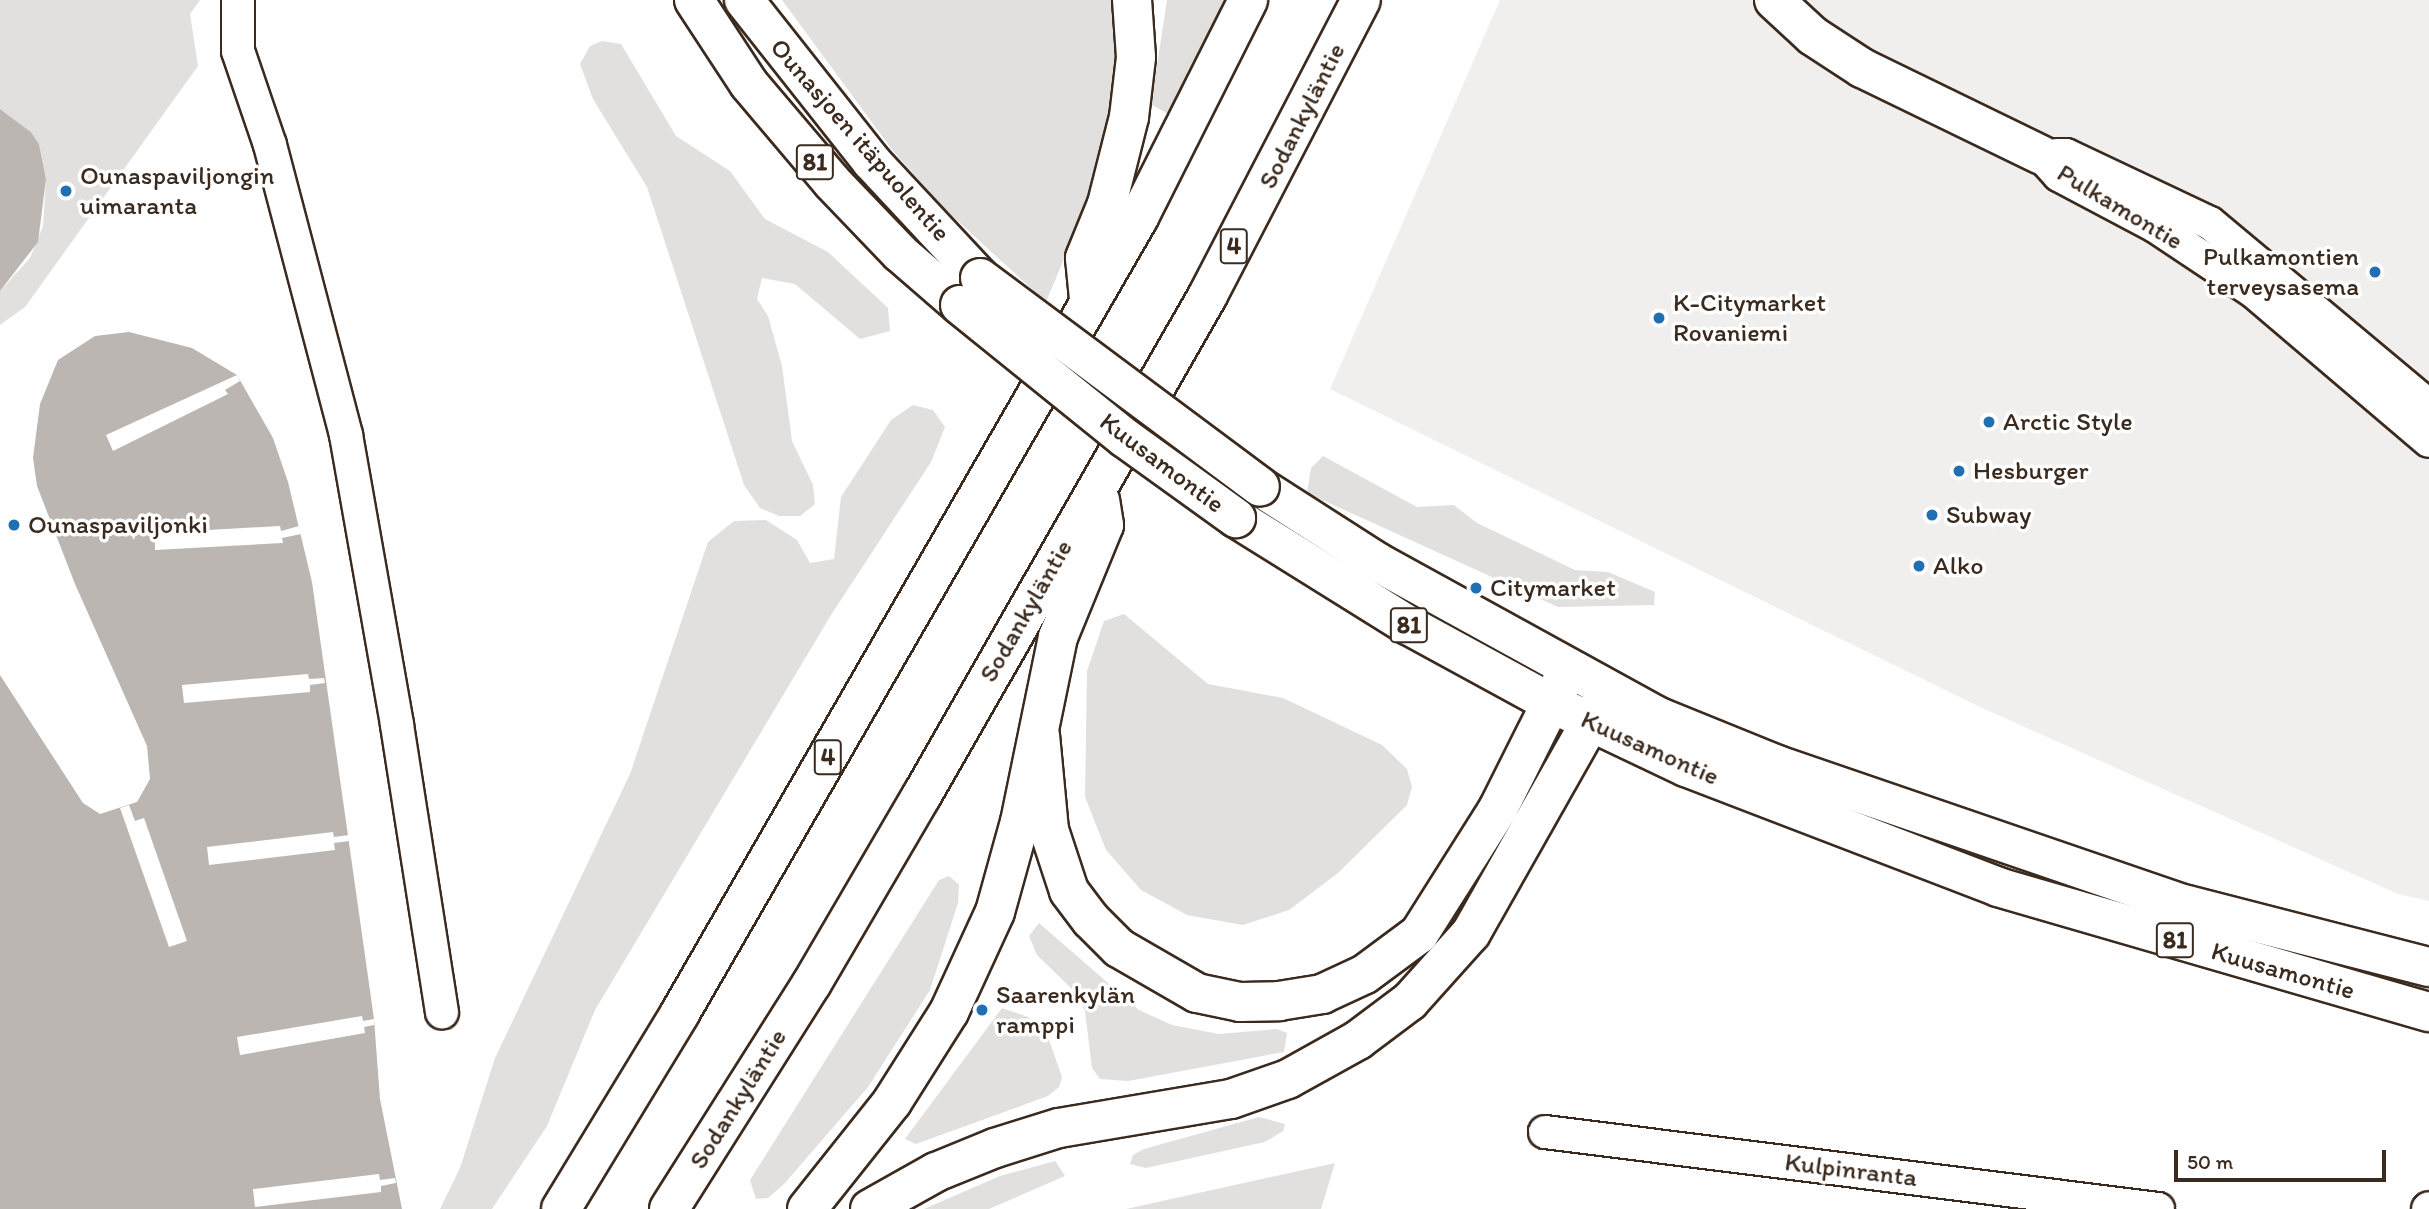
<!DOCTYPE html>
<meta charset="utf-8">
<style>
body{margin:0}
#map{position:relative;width:2429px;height:1209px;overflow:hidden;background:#fff;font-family:Itim,sans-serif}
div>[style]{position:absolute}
.built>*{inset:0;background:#f1efee}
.green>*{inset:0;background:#e2e0de}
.water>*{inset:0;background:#bcb6b3}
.pier>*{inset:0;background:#fff}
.roads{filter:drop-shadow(2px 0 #3b2a1e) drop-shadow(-2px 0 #3b2a1e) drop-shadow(0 2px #3b2a1e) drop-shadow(0 -2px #3b2a1e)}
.minor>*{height:32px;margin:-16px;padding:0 16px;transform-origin:16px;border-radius:16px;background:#fff}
.tertiary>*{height:38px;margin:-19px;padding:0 19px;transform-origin:19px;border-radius:19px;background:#fff}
.primary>*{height:38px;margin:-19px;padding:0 19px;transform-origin:19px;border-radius:19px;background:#fff}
.trunk>*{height:38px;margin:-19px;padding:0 19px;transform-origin:19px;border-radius:19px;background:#fff}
.bridges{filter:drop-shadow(2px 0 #3b2a1e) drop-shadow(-2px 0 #3b2a1e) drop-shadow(0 2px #3b2a1e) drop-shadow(0 -2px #3b2a1e)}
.primary-bridge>*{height:38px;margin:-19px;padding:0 19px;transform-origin:19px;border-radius:19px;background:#fff}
.dots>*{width:19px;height:19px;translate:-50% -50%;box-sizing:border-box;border:4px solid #fff;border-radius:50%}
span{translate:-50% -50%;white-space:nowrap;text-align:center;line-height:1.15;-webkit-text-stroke:7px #fff;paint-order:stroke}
.shield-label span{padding:2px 5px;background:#fff;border:2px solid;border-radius:5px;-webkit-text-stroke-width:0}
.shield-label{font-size:24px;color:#3b2a1e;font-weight:700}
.street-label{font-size:26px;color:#3b2a1e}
.poi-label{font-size:26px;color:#3b2a1e}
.left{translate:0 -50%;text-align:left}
.right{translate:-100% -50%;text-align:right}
.scale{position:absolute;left:2174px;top:1150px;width:212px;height:32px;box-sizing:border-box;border:4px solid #3b2a1e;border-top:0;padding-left:9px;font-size:21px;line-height:24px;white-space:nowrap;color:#3b2a1e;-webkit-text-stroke:5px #fff;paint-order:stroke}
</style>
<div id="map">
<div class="built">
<div style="clip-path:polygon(1500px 0,2429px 0,2429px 901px,2398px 894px,1982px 708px,1330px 389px)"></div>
</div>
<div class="green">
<div style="clip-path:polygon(0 0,200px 0,190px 14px,198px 66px,25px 307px,0 325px,0 291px,30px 258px,43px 226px,46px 179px,39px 144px,31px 132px,0 109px)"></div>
<div style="clip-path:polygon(782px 0,1121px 0,1115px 108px,1096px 182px,1046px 302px,948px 212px,893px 151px)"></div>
<div style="clip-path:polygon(1167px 0,1229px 0,1171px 116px,1151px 104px)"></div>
<div style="clip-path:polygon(602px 41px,621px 44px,676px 136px,730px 171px,765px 219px,828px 252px,888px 308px,890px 331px,860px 339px,795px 284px,762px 278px,757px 299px,768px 316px,782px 366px,792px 441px,813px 485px,815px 504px,800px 516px,779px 516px,760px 508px,744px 485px,647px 187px,593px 99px,580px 64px,590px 46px)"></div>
<div style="clip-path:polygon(913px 405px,933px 410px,945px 427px,931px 462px,831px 615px,595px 1010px,547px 1126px,492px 1209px,440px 1209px,460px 1168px,495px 1058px,630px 774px,708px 542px,734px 521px,766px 520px,797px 540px,810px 563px,834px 559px,841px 497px,891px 420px)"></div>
<div style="clip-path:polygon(1323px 456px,1417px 507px,1454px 505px,1477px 523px,1575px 570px,1608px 572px,1655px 592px,1654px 605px,1558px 607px,1307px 493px,1311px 468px)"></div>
<div style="clip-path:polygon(1124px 614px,1208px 684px,1283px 698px,1382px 745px,1407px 769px,1412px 787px,1407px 805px,1338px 873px,1289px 910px,1243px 925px,1187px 915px,1141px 890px,1106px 850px,1085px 797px,1087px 671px,1104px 621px)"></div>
<div style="clip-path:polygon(949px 876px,959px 885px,958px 903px,930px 990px,868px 1087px,784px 1184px,768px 1198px,756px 1199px,750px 1180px,939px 880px)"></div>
<div style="clip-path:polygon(1039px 923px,1139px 1010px,1172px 1025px,1219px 1034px,1277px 1029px,1287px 1033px,1284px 1052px,1128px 1081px,1100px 1079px,1092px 1068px,1085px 1011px,1073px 990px,1037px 955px,1029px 936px)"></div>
<div style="clip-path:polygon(1002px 1008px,1028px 1017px,1046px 1031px,1062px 1077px,1059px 1087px,1048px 1096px,916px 1144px,905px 1139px)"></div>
<div style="clip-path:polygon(1259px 1117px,1285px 1124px,1283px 1131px,1265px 1142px,1146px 1168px,1130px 1164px,1133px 1155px,1144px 1149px)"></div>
<div style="clip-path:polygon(1055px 1161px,1065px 1176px,989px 1209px,924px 1209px,1000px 1176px)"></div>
<div style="clip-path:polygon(1335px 1163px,1321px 1209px,1126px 1209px)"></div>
</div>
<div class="water">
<div style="clip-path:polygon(0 109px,31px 132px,39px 144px,46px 179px,38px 242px,0 291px)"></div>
<div style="clip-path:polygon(129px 332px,192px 348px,237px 375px,273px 438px,288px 482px,312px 582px,374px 1019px,380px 1099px,402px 1209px,0 1209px,0 675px,83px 803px,100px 814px,137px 802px,150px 779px,147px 746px,75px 584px,37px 486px,33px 458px,40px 404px,58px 360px,95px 336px)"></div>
</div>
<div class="pier">
<div style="clip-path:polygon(237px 375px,240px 381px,225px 390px,228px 394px,113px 451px,106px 435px)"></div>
<div style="clip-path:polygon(280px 526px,281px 531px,299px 526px,301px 534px,282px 538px,283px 543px,155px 550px,155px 533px)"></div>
<div style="clip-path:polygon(308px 674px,309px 679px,324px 678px,325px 683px,310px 685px,310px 692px,184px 703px,182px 685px)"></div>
<div style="clip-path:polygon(129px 805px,135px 821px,144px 818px,187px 941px,169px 947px,120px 808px)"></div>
<div style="clip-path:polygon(333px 832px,334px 837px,349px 835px,349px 841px,334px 843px,335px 850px,209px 865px,207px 847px)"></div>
<div style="clip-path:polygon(362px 1016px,363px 1021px,374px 1019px,374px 1025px,364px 1027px,365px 1033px,240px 1055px,237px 1037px)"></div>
<div style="clip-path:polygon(379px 1174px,380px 1180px,395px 1178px,396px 1183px,381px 1186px,381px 1192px,255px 1207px,253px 1189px)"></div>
</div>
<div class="roads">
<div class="minor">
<div style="left:238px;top:0;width:51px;rotate:90deg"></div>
<div style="left:238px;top:51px;width:99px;rotate:71.2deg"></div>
<div style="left:270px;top:145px;width:300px;rotate:75.3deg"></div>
<div style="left:346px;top:435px;width:294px;rotate:80deg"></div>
<div style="left:397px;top:725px;width:291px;rotate:81.1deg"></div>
<div style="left:2041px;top:155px;width:27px;rotate:48deg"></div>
<div style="left:2059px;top:175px;width:109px;rotate:28deg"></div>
<div style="left:2155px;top:226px;width:118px;rotate:33.6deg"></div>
<div style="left:2253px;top:291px;width:231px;rotate:40.4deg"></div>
<div style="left:2057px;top:155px;width:9px"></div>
<div style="left:2066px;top:155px;width:159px;rotate:25.3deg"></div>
<div style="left:2210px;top:223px;width:285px;rotate:39.9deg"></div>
<div style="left:1545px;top:1132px;width:618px;rotate:7.16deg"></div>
<div style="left:2428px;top:1209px;width:1px;rotate:-45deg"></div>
</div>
<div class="tertiary">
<div style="left:1774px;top:0;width:53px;rotate:42.7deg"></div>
<div style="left:1813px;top:36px;width:59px;rotate:33.1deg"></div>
<div style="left:1862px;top:68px;width:199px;rotate:25.9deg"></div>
</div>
<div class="primary">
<div style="left:694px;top:0;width:100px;rotate:56.8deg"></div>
<div style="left:749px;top:84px;width:128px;rotate:49.7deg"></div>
<div style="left:832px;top:182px;width:98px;rotate:46.2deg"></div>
<div style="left:900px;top:253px;width:79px;rotate:40.9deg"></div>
<div style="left:744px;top:0;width:205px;rotate:51.7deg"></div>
<div style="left:871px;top:161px;width:160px;rotate:47deg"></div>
<div style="left:1260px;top:487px;width:139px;rotate:32.7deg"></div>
<div style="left:1377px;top:562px;width:322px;rotate:28.8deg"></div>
<div style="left:1659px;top:717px;width:127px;rotate:22.1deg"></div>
<div style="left:1777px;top:765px;width:433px;rotate:18.9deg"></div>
<div style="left:2187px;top:905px;width:250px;rotate:14.4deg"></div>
<div style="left:1236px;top:518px;width:203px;rotate:31.9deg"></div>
<div style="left:1408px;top:625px;width:163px;rotate:28.6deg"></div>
<div style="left:1551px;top:703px;width:149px;rotate:25.4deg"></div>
<div style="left:1686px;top:767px;width:334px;rotate:21deg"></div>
<div style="left:1998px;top:887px;width:449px;rotate:16.2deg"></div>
</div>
<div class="trunk">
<div style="left:1089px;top:299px;width:41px;rotate:-95.6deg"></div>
<div style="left:1085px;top:258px;width:58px;rotate:-67.8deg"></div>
<div style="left:1107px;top:204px;width:90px;rotate:-75.8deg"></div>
<div style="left:1129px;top:117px;width:60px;rotate:-83.3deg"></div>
<div style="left:1136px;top:57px;width:57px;rotate:-94deg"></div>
<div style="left:1040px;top:735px;width:95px;rotate:84.6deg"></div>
<div style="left:1049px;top:830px;width:64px;rotate:71.8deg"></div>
<div style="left:1069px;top:891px;width:36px;rotate:53deg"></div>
<div style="left:1091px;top:920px;width:40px;rotate:45deg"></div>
<div style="left:1119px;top:948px;width:90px;rotate:30deg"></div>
<div style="left:1197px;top:993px;width:44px;rotate:11.8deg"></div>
<div style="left:1240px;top:1002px;width:39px;rotate:-1deg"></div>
<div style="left:1279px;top:1001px;width:44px;rotate:-9.2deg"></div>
<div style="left:1322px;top:994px;width:47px;rotate:-24.9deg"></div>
<div style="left:1365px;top:974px;width:67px;rotate:-36.5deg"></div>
<div style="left:1419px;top:934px;width:148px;rotate:-57.7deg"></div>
<div style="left:1498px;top:809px;width:157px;rotate:-63.4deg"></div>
<div style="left:561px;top:1209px;width:229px;rotate:-58.7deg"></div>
<div style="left:680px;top:1013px;width:919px;rotate:-60.03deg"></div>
<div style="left:1139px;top:217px;width:243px;rotate:-63.3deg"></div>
<div style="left:669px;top:1209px;width:267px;rotate:-57.7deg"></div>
<div style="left:812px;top:983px;width:218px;rotate:-59.7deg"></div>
<div style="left:922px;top:795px;width:576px;rotate:-60.23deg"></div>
<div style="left:1208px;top:295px;width:332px;rotate:-62.6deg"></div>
<div style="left:807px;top:1209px;width:137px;rotate:-51.5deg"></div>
<div style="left:892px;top:1102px;width:107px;rotate:-57.7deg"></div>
<div style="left:949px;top:1012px;width:110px;rotate:-65.3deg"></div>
<div style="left:995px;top:912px;width:93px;rotate:-74.5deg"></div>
<div style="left:1020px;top:822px;width:189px;rotate:-78.4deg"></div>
<div style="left:1058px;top:637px;width:121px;rotate:-67.7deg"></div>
<div style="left:1104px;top:525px;width:25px;rotate:-99deg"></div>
<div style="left:870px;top:1209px;width:76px;rotate:-29.3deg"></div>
<div style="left:936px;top:1172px;width:64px;rotate:-22.1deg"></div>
<div style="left:995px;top:1148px;width:67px;rotate:-17.4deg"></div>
<div style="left:1059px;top:1128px;width:174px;rotate:-9.6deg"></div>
<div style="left:1231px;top:1099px;width:60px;rotate:-19.3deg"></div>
<div style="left:1288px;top:1079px;width:80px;rotate:-29.1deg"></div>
<div style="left:1358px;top:1040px;width:65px;rotate:-36.9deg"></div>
<div style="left:1410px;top:1001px;width:91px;rotate:-48.1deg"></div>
<div style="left:1471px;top:933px;width:278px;rotate:-60.5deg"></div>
</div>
</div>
<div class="bridges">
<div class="primary-bridge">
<div style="left:980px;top:278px;width:349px;rotate:36.7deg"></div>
<div style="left:960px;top:305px;width:212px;rotate:38.9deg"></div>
<div style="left:1125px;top:438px;width:137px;rotate:35.8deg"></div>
</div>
</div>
<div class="dots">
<div style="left:66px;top:191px;background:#1f6fb2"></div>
<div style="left:2375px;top:272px;background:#1f6fb2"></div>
<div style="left:1659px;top:318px;background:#1f6fb2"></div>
<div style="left:1989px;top:422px;background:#1f6fb2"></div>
<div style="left:1959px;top:471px;background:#1f6fb2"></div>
<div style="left:1932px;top:515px;background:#1f6fb2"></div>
<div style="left:14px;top:525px;background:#1f6fb2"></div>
<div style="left:1919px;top:566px;background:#1f6fb2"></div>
<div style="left:1476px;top:588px;background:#1f6fb2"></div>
<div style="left:982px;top:1010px;background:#1f6fb2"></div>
</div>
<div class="shield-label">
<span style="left:815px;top:162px">81</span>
<span style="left:1234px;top:246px">4</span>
<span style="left:1409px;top:625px">81</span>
<span style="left:828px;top:757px">4</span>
<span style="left:2175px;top:940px">81</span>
</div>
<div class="street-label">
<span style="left:1302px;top:116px;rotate:-63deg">Sodankyläntie</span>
<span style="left:860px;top:140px;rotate:49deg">Ounasjoen itäpuolentie</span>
<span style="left:2120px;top:207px;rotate:31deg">Pulkamontie</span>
<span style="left:1162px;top:463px;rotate:37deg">Kuusamontie</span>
<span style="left:1026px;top:611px;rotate:-60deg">Sodankyläntie</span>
<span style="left:1650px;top:748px;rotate:24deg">Kuusamontie</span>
<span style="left:2283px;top:971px;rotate:16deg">Kuusamontie</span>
<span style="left:738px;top:1099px;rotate:-58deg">Sodankyläntie</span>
<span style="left:1851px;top:1170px;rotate:7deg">Kulpinranta</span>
</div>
<div class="poi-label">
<span class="left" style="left:80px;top:191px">Ounaspaviljongin<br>uimaranta</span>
<span class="right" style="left:2359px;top:272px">Pulkamontien<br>terveysasema</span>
<span class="left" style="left:1673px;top:318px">K-Citymarket<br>Rovaniemi</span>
<span class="left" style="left:2003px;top:422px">Arctic Style</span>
<span class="left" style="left:1973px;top:471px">Hesburger</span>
<span class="left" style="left:1946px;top:515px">Subway</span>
<span class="left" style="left:28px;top:525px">Ounaspaviljonki</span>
<span class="left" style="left:1933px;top:566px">Alko</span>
<span class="left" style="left:1490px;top:588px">Citymarket</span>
<span class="left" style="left:996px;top:1010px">Saarenkylän<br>ramppi</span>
</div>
<div class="scale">50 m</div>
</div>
